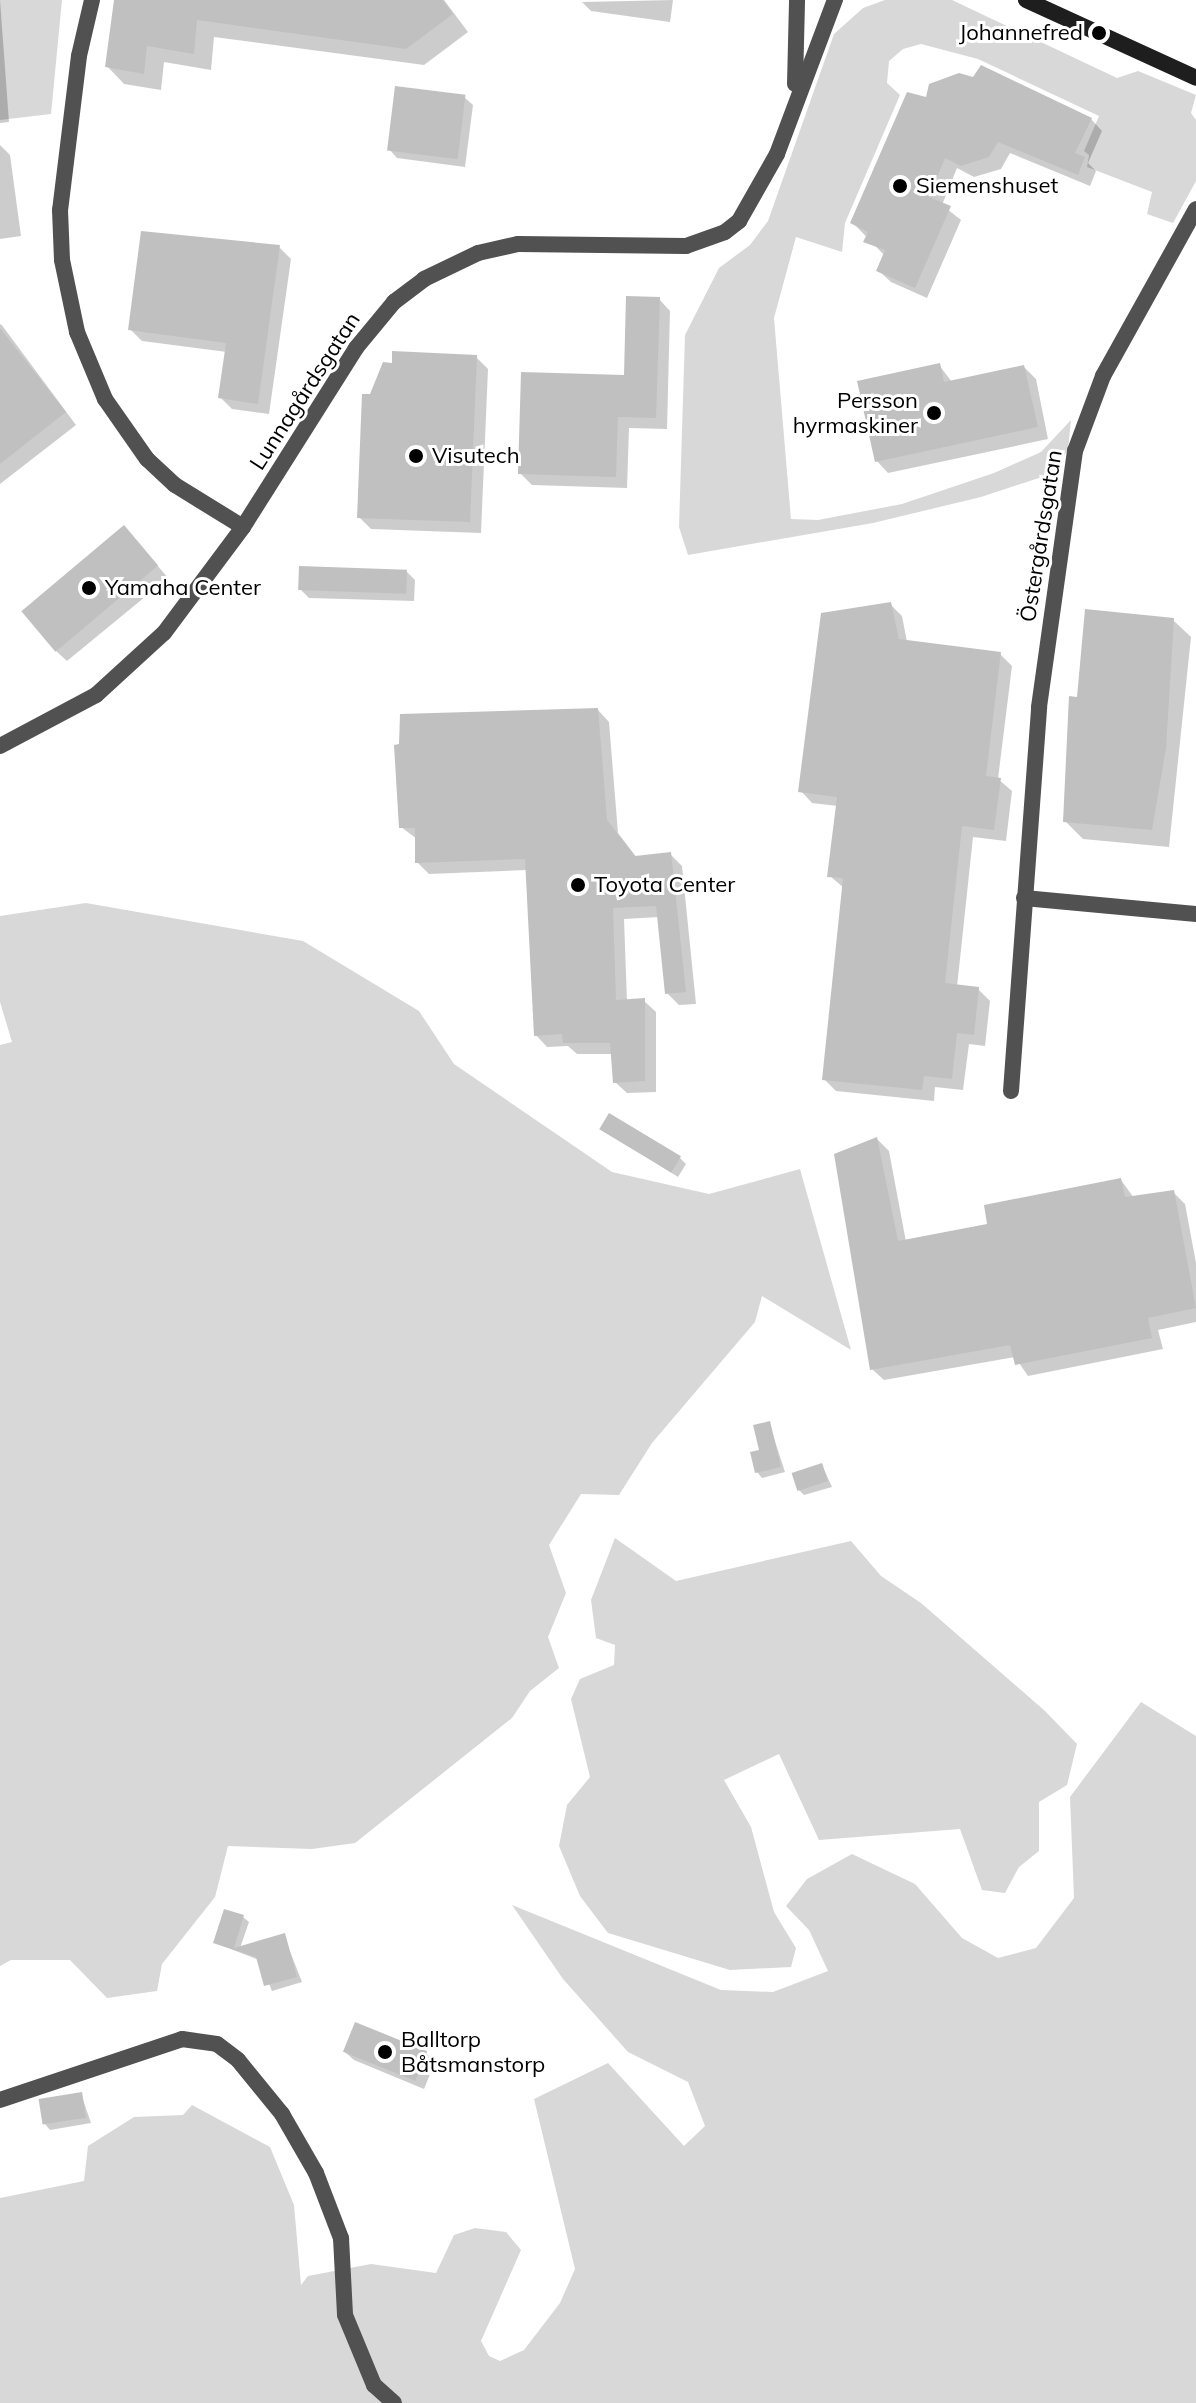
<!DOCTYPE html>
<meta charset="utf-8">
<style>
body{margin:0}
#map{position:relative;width:1196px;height:2403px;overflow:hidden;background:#fff;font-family:Mulish,sans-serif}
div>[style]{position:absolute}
.green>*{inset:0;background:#d8d8d8}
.shadow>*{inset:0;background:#0003}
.building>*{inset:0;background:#c0c0c0;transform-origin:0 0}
.street>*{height:16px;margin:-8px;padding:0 8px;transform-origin:8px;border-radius:8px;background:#515151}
.secondary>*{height:16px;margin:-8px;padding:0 8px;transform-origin:8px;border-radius:8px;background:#1e1e1e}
.dots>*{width:22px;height:22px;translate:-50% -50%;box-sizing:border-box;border:4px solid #fff;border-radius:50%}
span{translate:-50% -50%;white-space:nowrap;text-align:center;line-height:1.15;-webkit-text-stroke:6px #fff;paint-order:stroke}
.poi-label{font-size:22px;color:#000}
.right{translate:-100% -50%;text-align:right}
.left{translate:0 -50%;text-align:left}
.street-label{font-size:22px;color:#000}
</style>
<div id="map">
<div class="green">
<div style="clip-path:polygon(0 0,62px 0,51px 114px,0 120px)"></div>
<div style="clip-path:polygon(885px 0,952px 0,1117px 78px,1138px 71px,1196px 95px,1191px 113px,1196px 120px,1196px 181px,1173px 223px,1147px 214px,1152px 192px,1087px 167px,1089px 155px,1084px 151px,1099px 116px,978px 59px,921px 44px,903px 49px,889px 61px,887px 83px,900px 95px,845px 223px,842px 252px,796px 237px,774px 318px,791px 519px,818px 520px,902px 504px,994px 473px,1041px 452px,1071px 420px,1068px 450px,1051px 474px,981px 497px,873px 523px,688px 555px,679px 527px,685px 335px,719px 268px,750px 245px,768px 221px,834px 34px,863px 8px)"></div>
<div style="clip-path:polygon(86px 903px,303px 941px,419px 1011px,454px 1064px,612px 1172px,709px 1194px,800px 1169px,851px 1350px,762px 1296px,755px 1322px,652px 1443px,619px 1495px,581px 1494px,549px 1545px,566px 1593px,548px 1637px,559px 1668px,530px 1691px,512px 1718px,355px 1843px,312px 1849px,228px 1846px,215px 1897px,162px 1964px,157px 1991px,107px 1998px,70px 1960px,11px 1960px,0 1966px,0 1045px,12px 1042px,0 1002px,0 916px)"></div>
<div style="clip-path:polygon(615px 1538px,676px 1581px,851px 1541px,881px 1576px,921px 1603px,1045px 1711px,1077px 1744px,1067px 1785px,1039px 1802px,1039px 1851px,1019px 1867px,1005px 1893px,982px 1890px,960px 1829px,819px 1840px,779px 1754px,724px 1780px,751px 1827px,774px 1912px,796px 1948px,791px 1967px,730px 1970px,608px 1933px,580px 1896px,559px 1846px,567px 1805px,590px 1777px,571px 1699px,580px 1679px,614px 1665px,615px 1645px,596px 1638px,591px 1600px)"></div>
<div style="clip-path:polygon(1141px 1702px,1196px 1736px,1196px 2403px,0 2403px,0 2198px,84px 2181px,88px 2146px,134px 2117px,183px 2115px,192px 2105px,270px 2147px,294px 2205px,301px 2285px,308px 2276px,371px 2264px,436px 2273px,454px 2235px,475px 2228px,506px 2232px,521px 2250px,481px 2341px,489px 2356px,500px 2361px,524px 2350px,560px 2303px,575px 2269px,534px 2099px,608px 2063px,684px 2146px,705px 2126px,688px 2082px,628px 2052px,563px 1979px,512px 1905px,721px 1990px,773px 1992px,828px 1971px,809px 1930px,786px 1906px,807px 1879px,852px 1854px,915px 1884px,962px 1938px,998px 1958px,1036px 1948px,1074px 1898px,1070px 1797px)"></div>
</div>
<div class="shadow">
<div style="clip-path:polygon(0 0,9px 122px,0 123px)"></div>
<div style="clip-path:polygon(116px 0,444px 0,468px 32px,424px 65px,214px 37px,211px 70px,164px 62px,161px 90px,124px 84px,107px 66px)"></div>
<div style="clip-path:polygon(673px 0,670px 22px,591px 11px,582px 2px)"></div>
<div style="clip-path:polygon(464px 97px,473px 105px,465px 167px,397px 158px,389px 149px)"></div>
<div style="clip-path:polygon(927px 99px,1091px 119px,1102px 131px,1088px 163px,1096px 171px,1090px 186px,1010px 153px,1001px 169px,974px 177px,957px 168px,942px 205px,961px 220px,927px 298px,891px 282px,879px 271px,885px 256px,853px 223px)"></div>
<div style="clip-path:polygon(0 145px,10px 155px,21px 236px,0 239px)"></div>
<div style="clip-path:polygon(279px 247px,291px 259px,269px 414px,232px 409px,220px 397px,227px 352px,142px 341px,130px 329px)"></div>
<div style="clip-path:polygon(659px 299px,670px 311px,667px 429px,629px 428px,627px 488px,532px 485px,520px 473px,626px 377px)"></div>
<div style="clip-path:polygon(1px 324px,76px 425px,0 484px,0 325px)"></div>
<div style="clip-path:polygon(476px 357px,488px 369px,481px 533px,371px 529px,359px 517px,371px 396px)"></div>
<div style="clip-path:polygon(939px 365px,952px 382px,1024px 367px,1036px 379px,1048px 439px,888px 473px,877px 461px)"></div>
<div style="clip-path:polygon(136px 540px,168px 578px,67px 661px,55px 650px)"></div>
<div style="clip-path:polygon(406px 571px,415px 580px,414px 601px,309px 598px,301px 590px)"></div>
<div style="clip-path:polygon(890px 604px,902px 616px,907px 642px,1000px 654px,1012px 666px,998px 779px,1012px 791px,1006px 841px,973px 837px,957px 987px,978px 989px,990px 1001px,985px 1046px,969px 1044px,963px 1090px,935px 1087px,934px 1101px,836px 1091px,824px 1079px,844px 888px,830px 876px,838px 806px,812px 803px,801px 791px)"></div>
<div style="clip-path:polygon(1173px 620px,1191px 637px,1169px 847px,1083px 839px,1065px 821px,1079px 699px)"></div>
<div style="clip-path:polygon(598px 710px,609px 722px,618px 833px,637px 858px,670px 854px,682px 866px,696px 1004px,679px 1005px,667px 993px,659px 917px,624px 919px,627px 1001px,644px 1001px,656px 1012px,656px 1092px,627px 1093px,615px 1082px,613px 1054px,577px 1054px,568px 1046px,547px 1047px,536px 1035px,527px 870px,429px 874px,417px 862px,417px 839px,401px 827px)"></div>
<div style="clip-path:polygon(602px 1129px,680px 1158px,686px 1164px,678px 1177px)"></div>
<div style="clip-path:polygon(877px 1139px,889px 1151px,906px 1242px,989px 1225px,1121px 1180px,1134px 1198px,1173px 1192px,1185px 1204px,1196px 1263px,1196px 1322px,1158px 1330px,1163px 1349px,1028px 1376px,1015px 1357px,884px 1380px,872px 1369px)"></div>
<div style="clip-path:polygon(769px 1423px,785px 1472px,762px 1478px,757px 1472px)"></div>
<div style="clip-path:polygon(822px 1465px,832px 1487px,804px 1495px,798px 1489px)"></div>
<div style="clip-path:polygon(243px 1917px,249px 1922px,240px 1948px,284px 1936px,302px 1982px,272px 1991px,259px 1960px,215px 1943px)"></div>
<div style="clip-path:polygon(345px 2052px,426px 2053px,435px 2062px,424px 2089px,354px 2060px)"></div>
<div style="clip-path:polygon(81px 2094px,91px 2123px,50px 2130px,45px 2124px)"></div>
</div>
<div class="building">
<div style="clip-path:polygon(114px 0,443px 0,453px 14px,406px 49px,197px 20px,194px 54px,147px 46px,144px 74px,105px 67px)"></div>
<div style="clip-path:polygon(981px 65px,1092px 118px,1075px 153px,1085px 157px,1078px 175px,998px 142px,989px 157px,961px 166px,945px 158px,929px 197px,951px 206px,915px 288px,876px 271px,885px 250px,863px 242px,868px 232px,850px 223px,907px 92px,926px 97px,929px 84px,959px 73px,973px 77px)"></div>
<div style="left:395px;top:86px;width:71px;height:65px;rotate:7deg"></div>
<div style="clip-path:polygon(141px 231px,280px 245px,258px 404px,218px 398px,226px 343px,128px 330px)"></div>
<div style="clip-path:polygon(626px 296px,660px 297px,656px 418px,618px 417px,616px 477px,518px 474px,521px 372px,624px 375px)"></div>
<div style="clip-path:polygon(0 328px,66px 412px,0 464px)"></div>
<div style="clip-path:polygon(392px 351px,477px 355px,470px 522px,357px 518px,362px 394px,370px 394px,383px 362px,392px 363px)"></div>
<div style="clip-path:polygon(940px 363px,944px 382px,1024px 365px,1038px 427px,875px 462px,857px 381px)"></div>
<div style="left:124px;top:525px;width:53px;height:134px;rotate:50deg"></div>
<div style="left:299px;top:566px;width:108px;height:24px;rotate:2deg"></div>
<div style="clip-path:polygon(891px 602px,899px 639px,1001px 652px,986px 776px,1001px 778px,994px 830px,962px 826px,945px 983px,979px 987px,974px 1035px,957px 1033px,952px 1079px,924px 1076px,922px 1090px,822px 1080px,843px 878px,827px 877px,837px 797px,798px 792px,821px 613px)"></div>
<div style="clip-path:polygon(1085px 609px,1174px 618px,1166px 748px,1152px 830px,1063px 822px,1069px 696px,1077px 697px)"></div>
<div style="clip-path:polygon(598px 708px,607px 820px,635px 856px,671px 852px,686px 992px,665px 994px,656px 906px,613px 908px,616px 1000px,645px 998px,645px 1081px,613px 1083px,610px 1043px,563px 1043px,562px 1034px,534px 1036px,525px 859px,415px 863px,415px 828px,399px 828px,394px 745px,399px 744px,400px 714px)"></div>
<div style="left:609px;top:1113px;width:84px;height:19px;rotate:31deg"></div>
<div style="clip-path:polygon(877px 1137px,898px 1241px,987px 1224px,984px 1205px,1121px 1178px,1125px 1197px,1174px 1190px,1196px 1308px,1148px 1318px,1152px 1338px,1015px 1365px,1010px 1345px,870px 1370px,834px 1154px)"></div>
<div style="clip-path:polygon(770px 1421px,781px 1467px,755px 1473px,750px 1452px,759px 1450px,753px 1425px)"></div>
<div style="left:822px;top:1463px;width:19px;height:32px;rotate:72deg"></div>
<div style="clip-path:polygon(224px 1909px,244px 1915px,234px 1948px,285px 1933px,297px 1977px,264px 1986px,256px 1957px,213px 1943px)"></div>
<div style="left:355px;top:2022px;width:78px;height:32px;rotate:22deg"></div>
<div style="left:82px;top:2092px;width:26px;height:44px;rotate:81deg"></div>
</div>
<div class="street">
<div style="left:92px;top:0;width:57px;rotate:103.1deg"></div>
<div style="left:79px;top:56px;width:155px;rotate:97deg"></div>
<div style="left:60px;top:210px;width:50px;rotate:87.7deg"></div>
<div style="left:62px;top:260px;width:74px;rotate:78.2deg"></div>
<div style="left:77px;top:332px;width:73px;rotate:67.3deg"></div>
<div style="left:105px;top:399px;width:73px;rotate:55deg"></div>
<div style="left:147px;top:459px;width:38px;rotate:43deg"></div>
<div style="left:175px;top:485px;width:80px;rotate:31.7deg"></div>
<div style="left:795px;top:84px;width:84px;rotate:-88.6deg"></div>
<div style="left:0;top:746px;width:109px;rotate:-28deg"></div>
<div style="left:96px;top:695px;width:92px;rotate:-42.4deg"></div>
<div style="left:164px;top:633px;width:132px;rotate:-53.3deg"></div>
<div style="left:243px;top:527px;width:212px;rotate:-57.7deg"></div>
<div style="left:356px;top:348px;width:60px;rotate:-50.4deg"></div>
<div style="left:394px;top:302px;width:38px;rotate:-37deg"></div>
<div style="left:424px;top:279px;width:60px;rotate:-25.7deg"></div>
<div style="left:478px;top:253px;width:41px;rotate:-12.7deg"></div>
<div style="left:518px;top:244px;width:168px;rotate:0.7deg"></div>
<div style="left:686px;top:246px;width:41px;rotate:-19.7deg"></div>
<div style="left:725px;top:232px;width:18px;rotate:-38deg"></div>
<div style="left:739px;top:221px;width:77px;rotate:-60.4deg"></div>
<div style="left:777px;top:154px;width:165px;rotate:-69.4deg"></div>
<div style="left:1024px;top:898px;width:173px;rotate:5.3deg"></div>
<div style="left:1011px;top:1091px;width:385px;rotate:-85.8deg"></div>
<div style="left:1039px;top:707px;width:259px;rotate:-82deg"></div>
<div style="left:1075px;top:451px;width:80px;rotate:-69.5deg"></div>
<div style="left:1103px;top:376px;width:191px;rotate:-60.9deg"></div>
<div style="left:0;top:2100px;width:192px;rotate:-18.5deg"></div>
<div style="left:182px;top:2039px;width:35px;rotate:8deg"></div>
<div style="left:217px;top:2044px;width:26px;rotate:37deg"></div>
<div style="left:238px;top:2060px;width:70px;rotate:50.8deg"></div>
<div style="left:282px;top:2114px;width:68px;rotate:60deg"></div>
<div style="left:316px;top:2173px;width:70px;rotate:69deg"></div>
<div style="left:341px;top:2238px;width:77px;rotate:87deg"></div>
<div style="left:345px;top:2315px;width:76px;rotate:67.5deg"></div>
<div style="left:374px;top:2385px;width:27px;rotate:42deg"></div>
</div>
<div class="secondary">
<div style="left:1026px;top:0;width:187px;rotate:24.6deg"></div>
</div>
<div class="dots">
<div style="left:1099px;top:33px;background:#000"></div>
<div style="left:900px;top:186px;background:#000"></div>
<div style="left:934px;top:413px;background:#000"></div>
<div style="left:416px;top:456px;background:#000"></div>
<div style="left:89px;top:588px;background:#000"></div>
<div style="left:578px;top:885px;background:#000"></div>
<div style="left:385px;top:2052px;background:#000"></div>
</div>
<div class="poi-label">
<span class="right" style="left:1083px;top:33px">Johannefred</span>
<span class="left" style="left:916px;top:186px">Siemenshuset</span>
<span class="right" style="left:918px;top:413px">Persson<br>hyrmaskiner</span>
<span class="left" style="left:432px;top:456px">Visutech</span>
<span class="left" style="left:105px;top:588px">Yamaha Center</span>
<span class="left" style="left:594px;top:885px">Toyota Center</span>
<span class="left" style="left:401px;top:2052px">Balltorp<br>Båtsmanstorp</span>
</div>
<div class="street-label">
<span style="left:305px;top:391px;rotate:-57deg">Lunnagårdsgatan</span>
<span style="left:1041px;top:536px;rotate:-81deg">Östergårdsgatan</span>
</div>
</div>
